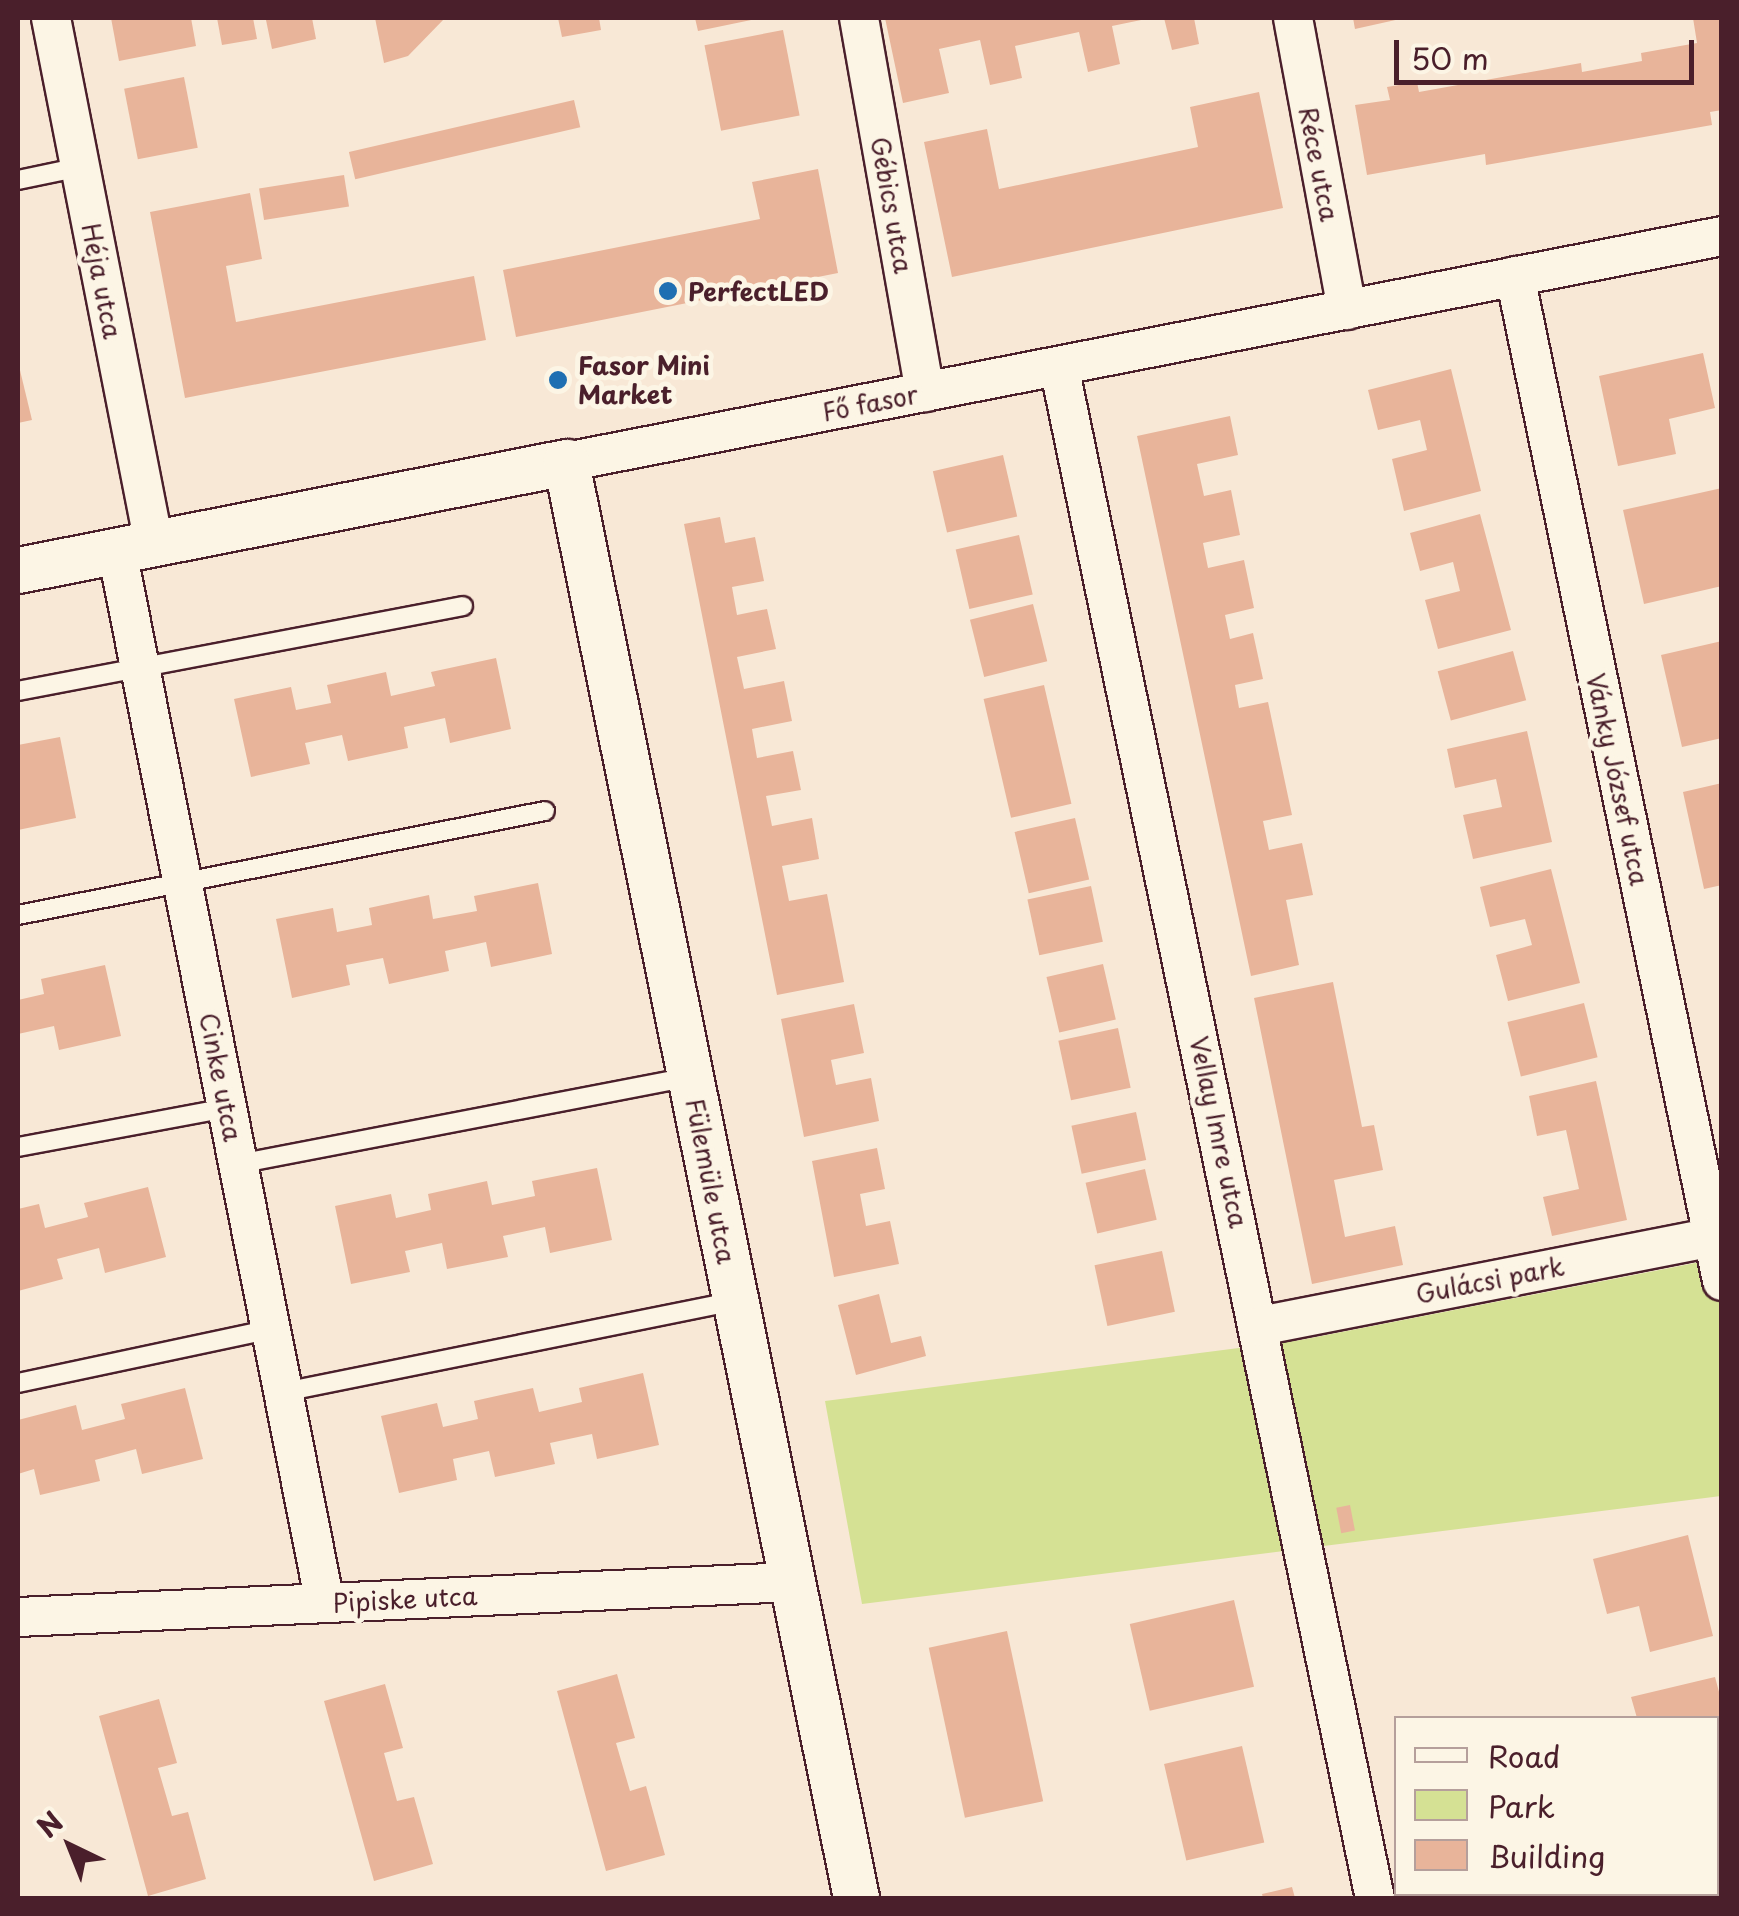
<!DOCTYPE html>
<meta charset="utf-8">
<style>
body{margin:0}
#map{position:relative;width:1739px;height:1916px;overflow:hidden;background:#f8e8d6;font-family:"Playpen Sans",sans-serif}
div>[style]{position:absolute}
.green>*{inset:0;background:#d5e194}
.building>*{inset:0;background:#e8b49a;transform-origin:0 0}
.roads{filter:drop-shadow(2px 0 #4a1f2b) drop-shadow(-2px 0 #4a1f2b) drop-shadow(0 2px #4a1f2b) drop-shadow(0 -2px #4a1f2b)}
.service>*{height:18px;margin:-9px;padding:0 9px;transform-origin:9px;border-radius:9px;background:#fcf5e5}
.minor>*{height:38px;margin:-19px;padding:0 19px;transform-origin:19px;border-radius:19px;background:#fcf5e5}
.tertiary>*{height:45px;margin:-22.5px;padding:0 22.5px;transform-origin:22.5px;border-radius:22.5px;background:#fcf5e5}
.dots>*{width:28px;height:28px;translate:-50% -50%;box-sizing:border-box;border:5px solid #fcf5e5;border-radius:50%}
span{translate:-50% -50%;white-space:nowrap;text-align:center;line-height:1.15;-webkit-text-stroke:10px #fcf5e5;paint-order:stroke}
.street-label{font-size:25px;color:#4a1f2b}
.poi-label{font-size:25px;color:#4a1f2b;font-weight:700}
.left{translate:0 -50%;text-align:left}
.frame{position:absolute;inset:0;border:20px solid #4a1f2b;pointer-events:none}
.legend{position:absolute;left:1394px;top:1716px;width:325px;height:180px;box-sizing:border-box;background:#fcf5e5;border:2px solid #b59f9b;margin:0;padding:12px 18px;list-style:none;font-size:30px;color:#4a1f2b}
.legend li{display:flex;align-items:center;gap:20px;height:50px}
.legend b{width:50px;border:2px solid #b59f9b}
.north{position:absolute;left:20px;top:1796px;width:100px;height:100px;-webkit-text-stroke:8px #fcf5e5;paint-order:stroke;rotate:317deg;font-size:28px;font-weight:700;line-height:40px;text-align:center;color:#4a1f2b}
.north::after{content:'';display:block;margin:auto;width:35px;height:45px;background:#4a1f2b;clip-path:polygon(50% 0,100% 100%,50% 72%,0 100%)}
.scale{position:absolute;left:1394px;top:40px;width:300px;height:45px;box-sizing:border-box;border:5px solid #4a1f2b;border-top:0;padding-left:12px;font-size:30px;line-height:35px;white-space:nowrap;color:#4a1f2b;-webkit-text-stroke:8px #fcf5e5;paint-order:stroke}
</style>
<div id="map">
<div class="green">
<div style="clip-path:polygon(1721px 1258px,1721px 1496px,862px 1604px,825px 1401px,1301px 1340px)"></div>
</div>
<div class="building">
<div style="clip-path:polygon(111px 18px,191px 18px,196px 46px,119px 61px)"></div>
<div style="clip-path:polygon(217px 18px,253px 18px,257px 39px,222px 45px)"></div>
<div style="clip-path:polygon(312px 18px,316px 39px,272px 49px,266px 20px)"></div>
<div style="clip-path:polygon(375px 18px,445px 18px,408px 56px,384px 63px)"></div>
<div style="clip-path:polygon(558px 18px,599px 18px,601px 30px,562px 37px)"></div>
<div style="clip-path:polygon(695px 18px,756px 18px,756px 19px,698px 31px)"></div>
<div style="clip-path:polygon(885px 18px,1146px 18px,1146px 19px,1112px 26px,1120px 64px,1088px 72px,1079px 32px,1015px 46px,1022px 78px,990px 85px,980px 40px,939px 49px,949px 93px,903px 103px)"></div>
<div style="clip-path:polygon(1164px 18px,1194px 18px,1199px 44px,1172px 50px)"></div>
<div style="clip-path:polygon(1353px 18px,1400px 18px,1400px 19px,1355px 29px)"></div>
<div style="clip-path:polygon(1693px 18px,1722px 18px,1722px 110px,1710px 112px,1712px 125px,1486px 165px,1485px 154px,1367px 175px,1355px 105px,1390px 100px,1387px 87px,1417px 82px,1419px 92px,1581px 63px,1582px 72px,1642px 61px,1641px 53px,1697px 43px)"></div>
<div style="left:783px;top:30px;width:87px;height:80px;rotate:79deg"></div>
<div style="left:184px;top:77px;width:72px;height:61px;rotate:79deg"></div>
<div style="clip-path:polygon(1259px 92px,1283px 208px,952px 277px,924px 142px,987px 129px,999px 189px,1198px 147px,1190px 107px)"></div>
<div style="left:574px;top:100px;width:28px;height:231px;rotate:77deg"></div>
<div style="clip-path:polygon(818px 169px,838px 273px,516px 337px,503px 270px,760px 219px,752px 182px)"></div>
<div style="left:344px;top:175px;width:32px;height:86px;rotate:81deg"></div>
<div style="clip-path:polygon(250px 193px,262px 259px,226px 266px,236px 322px,474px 276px,486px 340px,185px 398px,150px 212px)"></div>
<div style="clip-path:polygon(1703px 353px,1715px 408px,1669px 419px,1676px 454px,1618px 466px,1599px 376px)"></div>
<div style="clip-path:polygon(18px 362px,32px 420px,18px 423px)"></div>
<div style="clip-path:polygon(1451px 369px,1481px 491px,1404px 511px,1392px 459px,1427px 450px,1420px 420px,1378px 430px,1368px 390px)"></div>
<div style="clip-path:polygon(1230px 416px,1238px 455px,1197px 464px,1204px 496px,1231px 490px,1240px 535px,1203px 543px,1208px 568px,1244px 560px,1254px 608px,1225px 615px,1230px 639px,1253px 633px,1263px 679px,1235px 685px,1239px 708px,1268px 702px,1292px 815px,1263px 821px,1269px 850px,1302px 843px,1313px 895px,1286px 900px,1299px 965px,1251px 976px,1137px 436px)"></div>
<div style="left:1003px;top:455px;width:63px;height:72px;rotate:77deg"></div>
<div style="clip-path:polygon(1722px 488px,1722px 586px,1644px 604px,1623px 510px)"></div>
<div style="clip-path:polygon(1480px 514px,1511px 630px,1438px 649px,1425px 600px,1460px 591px,1453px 562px,1420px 571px,1410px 533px)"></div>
<div style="clip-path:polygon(720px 517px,725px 543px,755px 537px,764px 581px,732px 587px,737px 615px,767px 609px,776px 649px,737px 657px,744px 689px,784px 681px,792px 721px,752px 729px,757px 758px,793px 751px,801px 790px,766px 796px,772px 826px,812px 818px,819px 859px,782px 866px,789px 901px,827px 894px,844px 982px,777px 995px,684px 524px)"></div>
<div style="left:1019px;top:535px;width:61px;height:65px;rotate:77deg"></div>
<div style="left:1033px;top:604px;width:59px;height:65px;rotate:76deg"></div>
<div style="clip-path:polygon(1722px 641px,1722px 738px,1682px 747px,1661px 655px)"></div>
<div style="left:1513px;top:651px;width:51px;height:78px;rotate:75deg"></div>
<div style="clip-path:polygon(496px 658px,511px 729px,450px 743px,445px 718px,404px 727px,408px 748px,348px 761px,342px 735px,305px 743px,310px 764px,251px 777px,234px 699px,291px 687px,296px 710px,331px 703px,327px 685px,386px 672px,391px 696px,435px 686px,431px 672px)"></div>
<div style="left:1044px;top:685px;width:122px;height:62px;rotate:77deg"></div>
<div style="clip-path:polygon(1527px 731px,1552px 842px,1473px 859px,1463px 815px,1502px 807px,1496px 779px,1455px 788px,1447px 749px)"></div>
<div style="clip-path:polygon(60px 737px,76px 818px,18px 830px,18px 745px)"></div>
<div style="clip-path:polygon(1722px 783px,1722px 885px,1704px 889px,1683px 792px)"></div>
<div style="left:1075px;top:818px;width:63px;height:62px;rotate:77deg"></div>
<div style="clip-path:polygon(1551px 869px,1580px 983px,1508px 1001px,1496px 955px,1532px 945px,1525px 919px,1490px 927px,1480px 887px)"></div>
<div style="clip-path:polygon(538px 883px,552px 954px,491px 967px,486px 942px,445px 951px,449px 971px,389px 984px,383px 958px,346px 965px,350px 985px,292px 998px,276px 919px,333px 908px,337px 932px,372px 925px,369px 908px,429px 895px,433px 919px,477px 911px,474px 896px)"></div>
<div style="left:1091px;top:886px;width:57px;height:65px;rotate:78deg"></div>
<div style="left:1103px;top:964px;width:57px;height:58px;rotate:77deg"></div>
<div style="clip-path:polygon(105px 965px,121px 1036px,59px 1050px,54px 1026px,18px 1034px,18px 1000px,44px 994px,41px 979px)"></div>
<div style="clip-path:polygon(1333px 982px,1362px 1127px,1374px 1125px,1383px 1170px,1334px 1180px,1345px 1237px,1395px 1226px,1403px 1265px,1312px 1284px,1254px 998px)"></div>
<div style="left:1584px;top:1003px;width:56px;height:79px;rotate:76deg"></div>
<div style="clip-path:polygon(854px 1004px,864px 1053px,831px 1060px,836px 1085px,871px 1078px,879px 1121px,804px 1137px,781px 1019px)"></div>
<div style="left:1118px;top:1028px;width:61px;height:61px;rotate:78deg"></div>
<div style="clip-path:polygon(1596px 1081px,1627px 1220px,1552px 1236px,1543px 1197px,1579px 1189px,1566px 1130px,1537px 1136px,1529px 1096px)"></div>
<div style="left:1136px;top:1112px;width:49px;height:66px;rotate:78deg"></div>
<div style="clip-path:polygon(877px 1148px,885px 1189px,860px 1194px,866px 1226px,890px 1221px,899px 1264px,834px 1277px,812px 1161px)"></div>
<div style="clip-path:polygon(597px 1168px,612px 1240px,550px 1253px,545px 1227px,503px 1236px,508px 1257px,447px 1269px,442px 1243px,405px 1251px,410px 1272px,351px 1284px,335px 1206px,391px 1194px,396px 1218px,431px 1210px,428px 1194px,487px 1181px,492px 1205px,535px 1196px,532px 1181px)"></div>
<div style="left:1145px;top:1169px;width:52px;height:61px;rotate:77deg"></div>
<div style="clip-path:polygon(148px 1187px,166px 1257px,105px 1273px,99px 1248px,57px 1259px,63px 1279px,18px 1291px,18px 1209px,39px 1204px,45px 1228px,88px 1217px,84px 1203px)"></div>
<div style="left:1162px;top:1251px;width:62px;height:69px;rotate:78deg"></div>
<div style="clip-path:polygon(879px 1294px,891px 1343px,921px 1336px,926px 1356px,856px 1375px,838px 1305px)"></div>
<div style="clip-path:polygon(643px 1373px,659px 1445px,597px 1459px,592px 1434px,550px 1443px,555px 1464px,495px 1477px,489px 1451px,453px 1459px,457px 1480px,399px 1493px,381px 1416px,437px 1403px,443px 1427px,478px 1419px,474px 1401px,533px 1388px,539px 1412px,582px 1402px,579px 1388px)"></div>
<div style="clip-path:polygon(185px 1388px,203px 1459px,142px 1474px,136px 1449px,95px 1460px,100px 1481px,40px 1495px,34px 1469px,18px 1474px,18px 1420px,76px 1405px,82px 1430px,125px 1419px,121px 1404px)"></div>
<div style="left:1350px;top:1505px;width:26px;height:14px;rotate:79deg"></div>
<div style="clip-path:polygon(1688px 1535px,1713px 1636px,1650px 1652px,1639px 1606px,1607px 1614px,1593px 1559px)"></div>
<div style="left:1234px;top:1600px;width:89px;height:107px;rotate:77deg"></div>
<div style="left:1007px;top:1631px;width:174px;height:80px;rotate:78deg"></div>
<div style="clip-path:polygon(617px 1674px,635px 1738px,616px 1743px,630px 1791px,646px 1786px,665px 1855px,606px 1871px,557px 1691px)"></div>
<div style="clip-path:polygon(1715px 1677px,1722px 1703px,1716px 1780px,1716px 1718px,1637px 1718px,1631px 1697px)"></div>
<div style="clip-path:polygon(385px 1684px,403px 1748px,384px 1753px,397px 1801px,414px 1797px,433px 1864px,374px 1881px,324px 1701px)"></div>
<div style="clip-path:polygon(159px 1699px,177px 1763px,158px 1768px,172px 1816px,188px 1812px,206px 1879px,148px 1896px,99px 1716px)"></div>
<div style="left:1242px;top:1746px;width:99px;height:80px;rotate:77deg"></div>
<div style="clip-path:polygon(1722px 1835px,1722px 1898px,1675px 1898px,1673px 1894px,1716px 1894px)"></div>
<div style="clip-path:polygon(1292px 1887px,1295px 1898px,1263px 1898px,1262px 1894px)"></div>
<div style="left:1433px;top:1894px;width:84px;height:4px"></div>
</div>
<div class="roads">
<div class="service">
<div style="left:18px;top:180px;width:63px;rotate:-11.8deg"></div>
<div style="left:18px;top:691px;width:453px;rotate:-10.8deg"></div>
<div style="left:18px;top:915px;width:537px;rotate:-11.16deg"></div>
<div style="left:18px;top:1147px;width:213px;rotate:-10.6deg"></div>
<div style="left:238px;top:1164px;width:459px;rotate:-10.9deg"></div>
<div style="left:18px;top:1383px;width:259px;rotate:-12deg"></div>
<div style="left:284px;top:1392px;width:459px;rotate:-11.4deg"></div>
</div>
<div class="minor">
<div style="left:51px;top:18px;width:536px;rotate:78.92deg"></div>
<div style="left:859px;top:18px;width:380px;rotate:80deg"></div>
<div style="left:1293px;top:18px;width:297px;rotate:79.5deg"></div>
<div style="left:1515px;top:276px;width:1026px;rotate:78.36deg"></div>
<div style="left:1059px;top:366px;width:1564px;rotate:78.35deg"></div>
<div style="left:566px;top:462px;width:1178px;rotate:-11.06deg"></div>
<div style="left:117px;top:551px;width:1072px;rotate:78.82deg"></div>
<div style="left:1260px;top:1326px;width:471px;rotate:-11.1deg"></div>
<div style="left:18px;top:1617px;width:775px;rotate:-2.59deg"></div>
</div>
<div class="tertiary">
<div style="left:18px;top:570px;width:559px;rotate:-11.15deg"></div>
<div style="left:566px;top:462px;width:1465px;rotate:78.58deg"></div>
</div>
</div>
<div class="dots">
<div style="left:668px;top:291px;background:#1f6fb2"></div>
<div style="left:558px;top:380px;background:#1f6fb2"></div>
</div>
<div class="street-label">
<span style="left:1319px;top:164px;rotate:79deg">Réce utca</span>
<span style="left:892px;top:205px;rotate:80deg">Gébics utca</span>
<span style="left:102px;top:281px;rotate:79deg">Héja utca</span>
<span style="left:870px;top:403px;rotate:-11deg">Fő fasor</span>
<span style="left:1618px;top:779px;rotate:78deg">Vánky József utca</span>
<span style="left:221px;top:1077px;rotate:79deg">Cinke utca</span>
<span style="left:1219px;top:1132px;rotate:78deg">Vellay Imre utca</span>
<span style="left:711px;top:1181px;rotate:79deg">Fülemüle utca</span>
<span style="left:1490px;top:1280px;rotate:-11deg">Gulácsi park</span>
<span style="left:405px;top:1599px;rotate:-3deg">Pipiske utca</span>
</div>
<div class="poi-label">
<span class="left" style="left:688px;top:291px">PerfectLED</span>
<span class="left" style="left:578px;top:380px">Fasor Mini<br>Market</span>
</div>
<div class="frame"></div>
<ul class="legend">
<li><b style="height:12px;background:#fcf5e5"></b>Road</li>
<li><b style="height:28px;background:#d5e194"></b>Park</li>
<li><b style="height:28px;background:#e8b49a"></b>Building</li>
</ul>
<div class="north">N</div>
<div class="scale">50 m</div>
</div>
